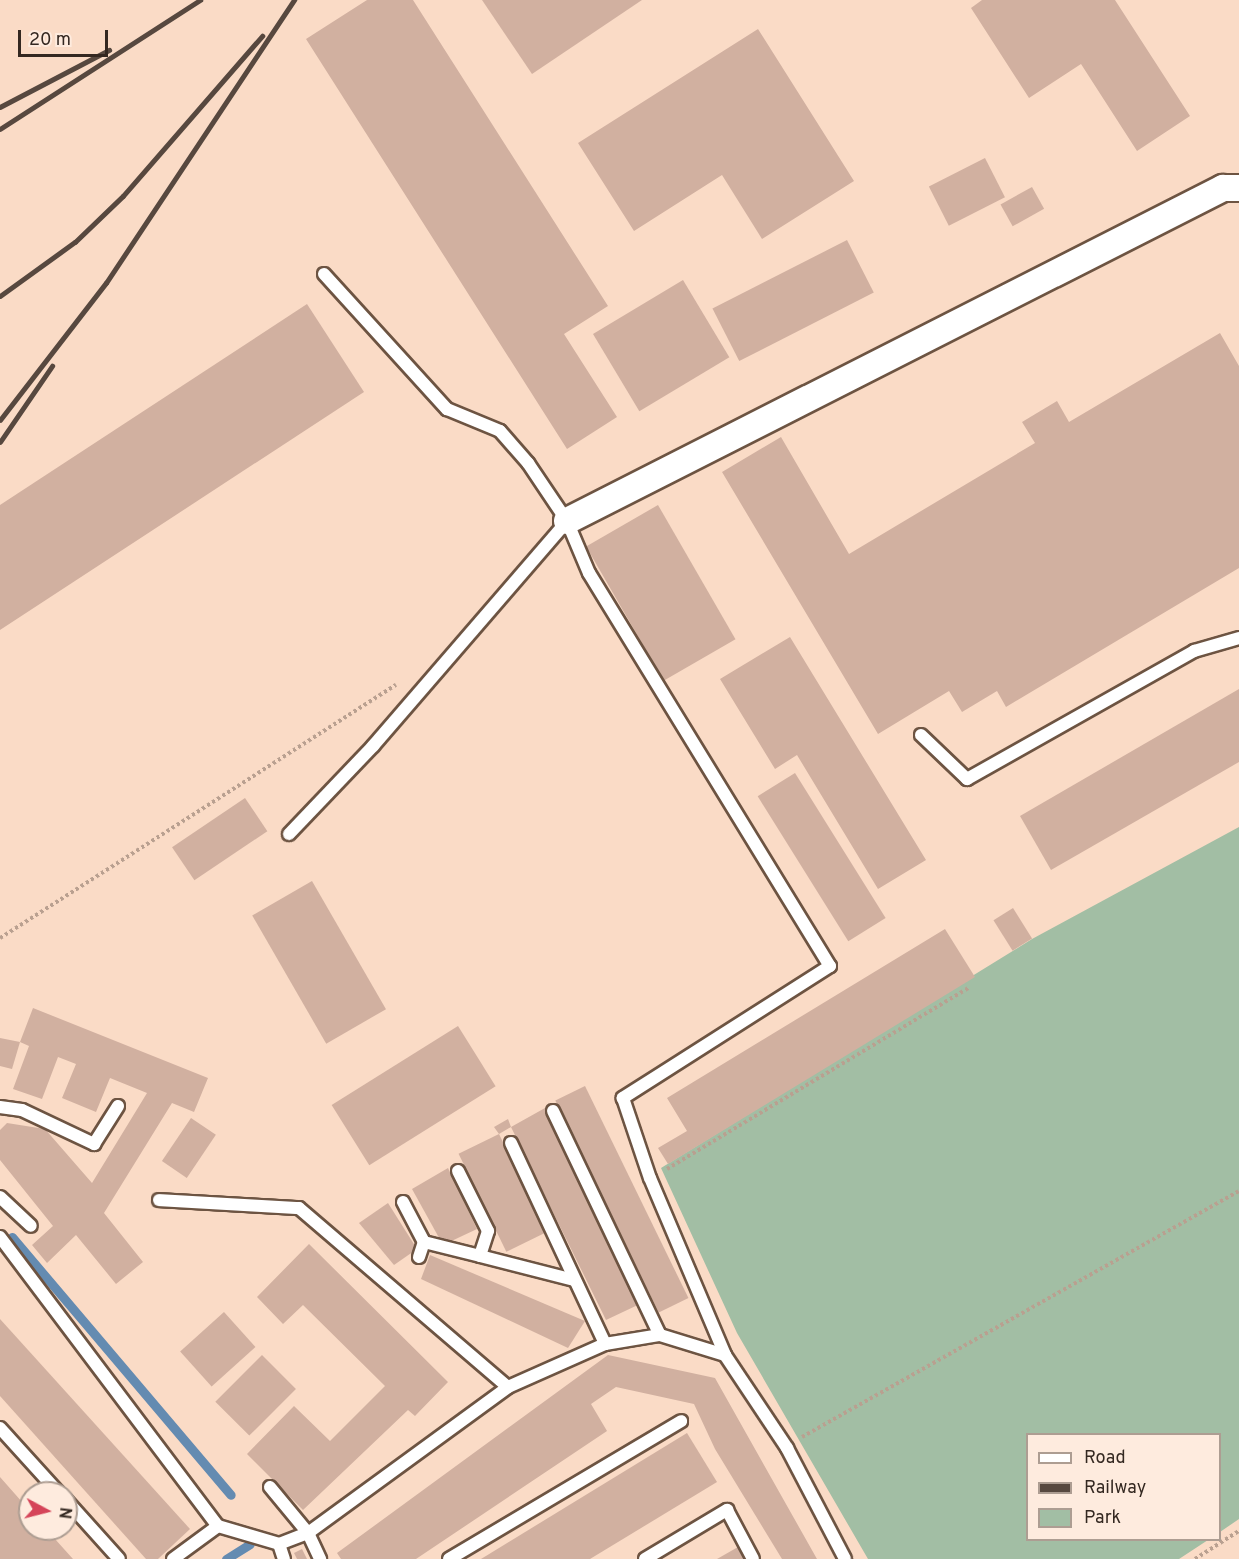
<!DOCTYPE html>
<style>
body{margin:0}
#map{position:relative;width:1239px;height:1559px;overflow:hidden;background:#fadbc6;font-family:Overpass,sans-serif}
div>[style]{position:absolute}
.green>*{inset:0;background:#a2bea4}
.stream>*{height:9px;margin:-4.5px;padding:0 4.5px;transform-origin:4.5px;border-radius:4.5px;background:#648bb1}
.building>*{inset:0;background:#d1b0a0;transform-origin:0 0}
.path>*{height:4px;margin-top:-2px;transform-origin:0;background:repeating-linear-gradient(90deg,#b9a090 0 3px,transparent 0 6px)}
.roads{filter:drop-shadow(2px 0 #6d5442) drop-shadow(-2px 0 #6d5442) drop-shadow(0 2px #6d5442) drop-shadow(0 -2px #6d5442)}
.lane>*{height:12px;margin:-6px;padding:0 6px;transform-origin:6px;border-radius:6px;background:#fff}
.street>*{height:26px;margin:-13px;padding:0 13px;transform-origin:13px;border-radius:13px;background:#fff}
.rail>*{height:4.5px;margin:-2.25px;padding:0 2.25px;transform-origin:2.25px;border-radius:2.25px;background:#57483f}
span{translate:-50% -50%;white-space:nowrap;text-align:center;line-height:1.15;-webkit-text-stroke:6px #feebde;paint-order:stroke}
.legend{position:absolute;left:1026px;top:1433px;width:195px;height:108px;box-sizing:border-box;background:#feebde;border:2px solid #ad9d92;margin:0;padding:8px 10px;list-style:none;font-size:18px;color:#342821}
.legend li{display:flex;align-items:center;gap:12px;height:30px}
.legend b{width:30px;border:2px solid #ad9d92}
.north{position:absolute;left:18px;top:1481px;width:60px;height:60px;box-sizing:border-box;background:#feebde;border:2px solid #ad9d92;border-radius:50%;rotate:97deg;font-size:16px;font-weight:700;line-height:24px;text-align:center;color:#342821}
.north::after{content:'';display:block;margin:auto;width:21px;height:27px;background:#d54459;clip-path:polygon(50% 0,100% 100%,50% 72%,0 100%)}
.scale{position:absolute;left:18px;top:30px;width:90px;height:27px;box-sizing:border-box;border:3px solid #342821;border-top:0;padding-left:8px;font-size:18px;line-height:21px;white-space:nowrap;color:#342821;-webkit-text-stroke:4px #feebde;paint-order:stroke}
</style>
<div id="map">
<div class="green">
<div style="clip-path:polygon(1239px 827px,1239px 1519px,1220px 1532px,1220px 1434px,1028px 1434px,1028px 1540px,1208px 1540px,1179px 1559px,868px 1559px,737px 1333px,661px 1168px,1032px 939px)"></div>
</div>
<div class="stream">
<div style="left:12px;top:1237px;width:338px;rotate:49.7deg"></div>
<div style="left:226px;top:1559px;width:28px;rotate:-32deg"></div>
</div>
<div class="building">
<div style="clip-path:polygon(367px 0,413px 0,608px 306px,564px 334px,617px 417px,567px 449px,306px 39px)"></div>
<div style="clip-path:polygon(482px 0,642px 0,532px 74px)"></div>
<div style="clip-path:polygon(982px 0,1115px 0,1190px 116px,1137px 151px,1081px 64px,1029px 98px,971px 8px)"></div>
<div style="clip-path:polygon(758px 29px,854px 181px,762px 239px,722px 175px,634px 231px,578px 143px)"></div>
<div style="left:985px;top:158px;width:44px;height:63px;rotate:63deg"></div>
<div style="left:1032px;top:187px;width:25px;height:36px;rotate:61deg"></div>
<div style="left:847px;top:240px;width:59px;height:151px;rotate:63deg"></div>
<div style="left:683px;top:280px;width:90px;height:105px;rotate:59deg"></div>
<div style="clip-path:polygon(307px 304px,364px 392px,0 630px,0 505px)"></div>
<div style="clip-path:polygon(1220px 333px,1239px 366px,1239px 568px,1006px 707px,997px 691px,962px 712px,949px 691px,878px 734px,722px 472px,781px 437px,849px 554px,1035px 443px,1022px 422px,1057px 401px,1069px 422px)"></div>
<div style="left:658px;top:505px;width:155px;height:83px;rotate:60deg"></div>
<div style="clip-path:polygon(790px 637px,926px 860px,878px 889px,797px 755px,775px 769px,720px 679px)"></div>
<div style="clip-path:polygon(1239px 689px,1239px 762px,1051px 870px,1020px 816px)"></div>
<div style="left:795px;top:773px;width:171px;height:44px;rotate:58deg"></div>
<div style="left:245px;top:798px;width:40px;height:88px;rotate:56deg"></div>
<div style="left:312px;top:881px;width:148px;height:69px;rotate:60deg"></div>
<div style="left:1013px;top:908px;width:36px;height:23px;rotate:58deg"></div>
<div style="clip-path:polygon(945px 929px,975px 977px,668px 1164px,658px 1148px,687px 1131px,667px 1098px)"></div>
<div style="clip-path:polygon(33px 1008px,208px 1078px,194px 1112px,172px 1103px,104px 1213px,143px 1262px,116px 1284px,76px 1235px,47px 1263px,32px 1245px,53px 1226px,0 1160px,0 1130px,7px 1123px,45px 1129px,92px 1183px,147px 1093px,110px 1078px,96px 1112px,62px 1098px,76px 1064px,58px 1057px,42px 1099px,13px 1089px,29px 1046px,20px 1042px)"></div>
<div style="left:458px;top:1026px;width:71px;height:149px;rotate:58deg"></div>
<div style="clip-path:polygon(0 1038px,20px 1042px,12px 1069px,0 1066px)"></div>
<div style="left:585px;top:1086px;width:236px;height:33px;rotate:64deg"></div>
<div style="clip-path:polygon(545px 1108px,642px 1303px,606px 1320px,511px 1127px,499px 1134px,494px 1127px,508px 1119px,511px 1127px)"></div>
<div style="left:191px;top:1118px;width:30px;height:52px;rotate:34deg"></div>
<div style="left:499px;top:1134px;width:109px;height:45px;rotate:64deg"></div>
<div style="clip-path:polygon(448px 1168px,477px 1229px,443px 1245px,412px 1189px)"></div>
<div style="clip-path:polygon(388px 1203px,417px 1249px,394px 1265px,359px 1223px)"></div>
<div style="clip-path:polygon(309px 1244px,448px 1382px,415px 1416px,408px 1410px,303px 1510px,247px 1454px,294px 1406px,330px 1441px,385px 1386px,303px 1305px,283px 1324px,257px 1297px)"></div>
<div style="clip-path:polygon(430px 1255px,585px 1321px,568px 1348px,421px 1279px)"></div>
<div style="left:224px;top:1312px;width:47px;height:59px;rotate:48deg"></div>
<div style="clip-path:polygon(0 1319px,190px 1529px,158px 1559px,146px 1559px,0 1396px)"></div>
<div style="left:262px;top:1355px;width:48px;height:66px;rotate:45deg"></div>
<div style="clip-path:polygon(608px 1355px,715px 1378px,817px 1559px,782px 1559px,715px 1449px,694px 1404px,616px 1387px,591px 1404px,607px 1431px,416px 1559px,341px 1559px,337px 1553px)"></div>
<div style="clip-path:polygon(687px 1433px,717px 1482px,590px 1559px,481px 1559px)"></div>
<div style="clip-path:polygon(0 1477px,30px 1511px,30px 1529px,46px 1529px,73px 1559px,0 1559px)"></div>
<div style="clip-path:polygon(738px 1547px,744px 1559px,717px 1559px)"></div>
<div style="clip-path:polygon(302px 1549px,307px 1559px,297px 1559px,294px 1553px)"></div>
</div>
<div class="path">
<div style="left:0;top:938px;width:470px;rotate:-32.6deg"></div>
<div style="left:667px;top:1169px;width:353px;rotate:-31deg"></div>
<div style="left:802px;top:1437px;width:501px;rotate:-29.38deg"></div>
<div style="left:1195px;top:1559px;width:52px;rotate:-32.5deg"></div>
</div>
<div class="roads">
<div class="lane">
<div style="left:324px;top:274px;width:183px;rotate:47.7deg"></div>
<div style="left:447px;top:409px;width:57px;rotate:22.5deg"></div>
<div style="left:500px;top:431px;width:43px;rotate:48.8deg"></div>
<div style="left:528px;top:463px;width:70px;rotate:56.1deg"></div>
<div style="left:567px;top:521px;width:56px;rotate:67.1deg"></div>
<div style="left:589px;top:573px;width:461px;rotate:58.5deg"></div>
<div style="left:830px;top:966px;width:246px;rotate:147.5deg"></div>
<div style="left:623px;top:1098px;width:84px;rotate:71.4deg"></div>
<div style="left:650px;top:1178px;width:192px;rotate:67deg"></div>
<div style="left:725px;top:1355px;width:112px;rotate:56.3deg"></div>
<div style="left:787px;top:1448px;width:125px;rotate:62.4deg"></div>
<div style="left:921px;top:735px;width:64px;rotate:43.7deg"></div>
<div style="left:967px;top:779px;width:261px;rotate:-29.4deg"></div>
<div style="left:1194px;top:651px;width:47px;rotate:-16.1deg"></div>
<div style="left:289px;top:834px;width:122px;rotate:-46.3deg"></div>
<div style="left:373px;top:746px;width:297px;rotate:-49.2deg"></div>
<div style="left:0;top:1107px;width:22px;rotate:8deg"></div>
<div style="left:22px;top:1110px;width:80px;rotate:25.3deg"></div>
<div style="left:94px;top:1144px;width:45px;rotate:-57.7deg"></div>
<div style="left:553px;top:1111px;width:248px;rotate:64.5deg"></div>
<div style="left:511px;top:1143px;width:222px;rotate:64.9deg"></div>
<div style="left:458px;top:1171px;width:67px;rotate:63.4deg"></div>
<div style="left:488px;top:1231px;width:26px;rotate:108deg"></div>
<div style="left:480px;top:1256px;width:97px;rotate:14.3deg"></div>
<div style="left:0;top:1197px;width:42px;rotate:43.1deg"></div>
<div style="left:159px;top:1200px;width:140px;rotate:3.3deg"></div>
<div style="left:299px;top:1208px;width:275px;rotate:40.6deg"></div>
<div style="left:403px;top:1202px;width:45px;rotate:62.3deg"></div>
<div style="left:424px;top:1242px;width:58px;rotate:14deg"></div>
<div style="left:0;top:1237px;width:362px;rotate:53deg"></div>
<div style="left:419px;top:1257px;width:16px;rotate:-72deg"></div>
<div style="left:0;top:1428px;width:88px;rotate:47.8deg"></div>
<div style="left:270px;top:1487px;width:60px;rotate:50.4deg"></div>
<div style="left:308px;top:1533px;width:29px;rotate:65deg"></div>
<div style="left:66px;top:1500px;width:79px;rotate:48.1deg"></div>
<div style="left:279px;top:1544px;width:16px;rotate:72deg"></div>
<div style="left:173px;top:1559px;width:56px;rotate:-36.3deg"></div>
<div style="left:218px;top:1526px;width:64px;rotate:16.4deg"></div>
<div style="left:279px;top:1544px;width:31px;rotate:-21deg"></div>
<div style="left:308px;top:1533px;width:248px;rotate:-36.1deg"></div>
<div style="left:508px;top:1387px;width:106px;rotate:-23.9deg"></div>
<div style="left:605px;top:1344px;width:56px;rotate:-9.3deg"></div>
<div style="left:660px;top:1335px;width:68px;rotate:17.1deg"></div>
<div style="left:449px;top:1559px;width:270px;rotate:-30.7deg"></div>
<div style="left:645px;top:1559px;width:96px;rotate:-30.9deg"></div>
<div style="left:727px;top:1510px;width:55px;rotate:62deg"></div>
</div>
<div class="street">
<div style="left:567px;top:521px;width:736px;rotate:-26.91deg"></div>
<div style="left:1223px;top:188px;width:16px"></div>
</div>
</div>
<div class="rail">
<div style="left:0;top:107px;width:123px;rotate:-27.6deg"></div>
<div style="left:0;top:129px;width:238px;rotate:-32.8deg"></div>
<div style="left:0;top:296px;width:92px;rotate:-35.8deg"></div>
<div style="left:75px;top:242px;width:66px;rotate:-43.8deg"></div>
<div style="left:123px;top:196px;width:212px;rotate:-49deg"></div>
<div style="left:0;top:420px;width:173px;rotate:-52.3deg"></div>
<div style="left:106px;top:283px;width:340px;rotate:-56.4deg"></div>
<div style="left:0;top:442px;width:92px;rotate:-55.6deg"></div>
</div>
<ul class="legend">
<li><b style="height:8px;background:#fff"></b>Road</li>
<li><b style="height:8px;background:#57483f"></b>Railway</li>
<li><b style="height:16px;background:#a2bea4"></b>Park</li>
</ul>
<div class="north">N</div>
<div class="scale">20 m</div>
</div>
